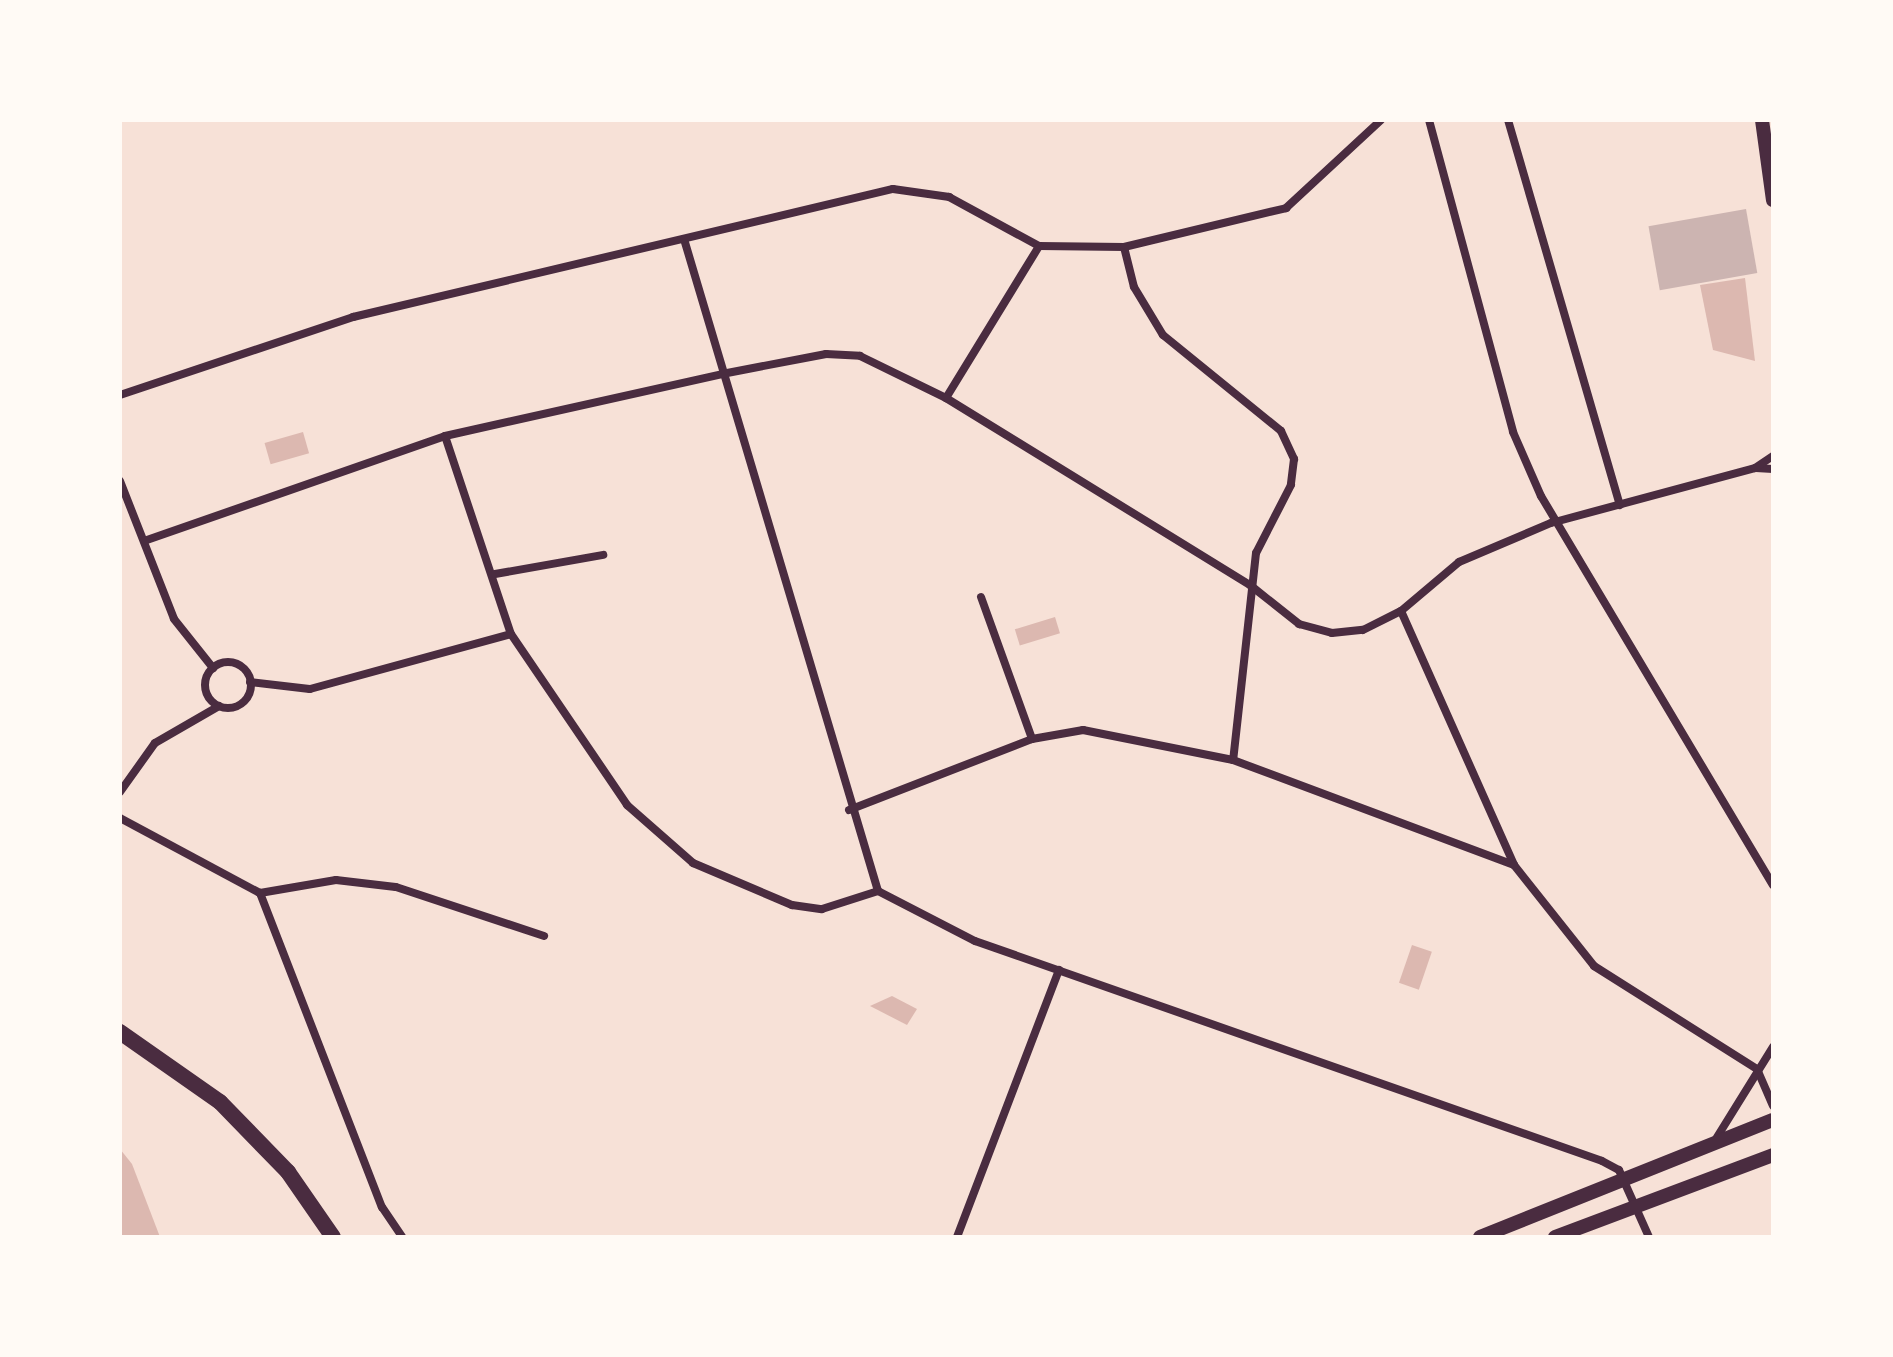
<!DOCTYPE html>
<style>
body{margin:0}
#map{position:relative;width:1893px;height:1357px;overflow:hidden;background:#f7e1d7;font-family:Figtree,sans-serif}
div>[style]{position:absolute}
.water>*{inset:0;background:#dcb8b0;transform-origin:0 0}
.building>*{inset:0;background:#ccb4b1;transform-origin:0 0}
.minor>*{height:8px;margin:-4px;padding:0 4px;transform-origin:4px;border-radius:4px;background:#4a2c40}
.minor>.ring{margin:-4px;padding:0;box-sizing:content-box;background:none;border:8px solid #4a2c40;border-radius:50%}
.tertiary>*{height:14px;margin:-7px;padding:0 7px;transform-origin:7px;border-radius:7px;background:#4a2c40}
.secondary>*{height:16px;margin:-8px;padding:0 8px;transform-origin:8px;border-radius:8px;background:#4a2c40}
span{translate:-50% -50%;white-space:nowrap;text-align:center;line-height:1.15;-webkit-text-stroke:8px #fffaf5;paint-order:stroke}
.frame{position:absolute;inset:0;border:122px solid #fffaf5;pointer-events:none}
</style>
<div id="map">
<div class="water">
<div style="clip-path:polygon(1745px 278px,1755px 361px,1713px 350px,1700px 285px)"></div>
<div style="left:303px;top:432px;width:22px;height:40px;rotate:74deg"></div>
<div style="left:1055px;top:617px;width:17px;height:42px;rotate:73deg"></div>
<div style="left:1412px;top:945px;width:21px;height:40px;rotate:19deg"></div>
<div style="clip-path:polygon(892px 996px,917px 1009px,907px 1025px,870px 1006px)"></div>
<div style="clip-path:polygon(120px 1149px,132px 1164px,160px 1237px,120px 1237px)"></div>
</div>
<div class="building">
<div style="left:1746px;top:209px;width:65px;height:99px;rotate:80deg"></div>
</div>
<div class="minor">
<div style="left:1429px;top:120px;width:323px;rotate:74.9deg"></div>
<div style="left:1513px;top:432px;width:70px;rotate:66.4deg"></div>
<div style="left:1541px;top:496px;width:453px;rotate:59.2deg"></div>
<div style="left:1508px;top:120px;width:401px;rotate:73.8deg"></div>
<div style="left:684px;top:239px;width:680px;rotate:73.43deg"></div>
<div style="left:1124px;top:247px;width:41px;rotate:76deg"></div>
<div style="left:1134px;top:287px;width:56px;rotate:58.9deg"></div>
<div style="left:1163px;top:335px;width:152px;rotate:39.1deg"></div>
<div style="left:1281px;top:431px;width:31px;rotate:65deg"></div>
<div style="left:1294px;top:459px;width:26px;rotate:97deg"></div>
<div style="left:1291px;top:485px;width:76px;rotate:117.2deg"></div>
<div style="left:1256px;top:553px;width:208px;rotate:96.3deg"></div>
<div style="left:120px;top:395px;width:246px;rotate:-18.5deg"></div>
<div style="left:353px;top:317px;width:555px;rotate:-13.34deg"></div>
<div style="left:893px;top:189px;width:57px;rotate:8.1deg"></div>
<div style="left:949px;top:197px;width:102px;rotate:28.6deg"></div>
<div style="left:1039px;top:246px;width:85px;rotate:0.7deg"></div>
<div style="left:1124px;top:247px;width:167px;rotate:-13.5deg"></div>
<div style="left:1286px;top:208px;width:129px;rotate:-42.8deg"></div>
<div style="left:946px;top:398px;width:178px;rotate:-58.5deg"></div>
<div style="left:445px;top:436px;width:209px;rotate:71.6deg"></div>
<div style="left:511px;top:634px;width:207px;rotate:55.8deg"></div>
<div style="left:627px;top:805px;width:88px;rotate:41.3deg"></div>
<div style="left:693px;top:863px;width:108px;rotate:23deg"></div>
<div style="left:792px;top:905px;width:30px;rotate:8deg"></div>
<div style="left:822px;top:909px;width:59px;rotate:-17.8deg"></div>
<div style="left:878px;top:891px;width:109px;rotate:27.3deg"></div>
<div style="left:975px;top:941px;width:664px;rotate:19.33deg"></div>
<div style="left:1602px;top:1161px;width:19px;rotate:28deg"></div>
<div style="left:1619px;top:1170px;width:73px;rotate:65.9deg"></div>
<div style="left:1756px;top:468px;width:17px;rotate:3deg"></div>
<div style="left:120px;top:481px;width:148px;rotate:68.6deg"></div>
<div style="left:174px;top:619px;width:63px;rotate:51.5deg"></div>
<div style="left:144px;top:541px;width:319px;rotate:-19.2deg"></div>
<div style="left:445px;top:436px;width:284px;rotate:-12.6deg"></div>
<div style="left:722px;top:374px;width:106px;rotate:-10.9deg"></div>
<div style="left:826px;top:354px;width:34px;rotate:3deg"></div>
<div style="left:860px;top:356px;width:96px;rotate:26deg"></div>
<div style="left:946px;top:398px;width:357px;rotate:31.6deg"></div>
<div style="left:1250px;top:585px;width:63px;rotate:38.5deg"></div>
<div style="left:1299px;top:624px;width:34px;rotate:15deg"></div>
<div style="left:1332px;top:633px;width:31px;rotate:-6deg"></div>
<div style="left:1363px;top:630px;width:42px;rotate:-26.6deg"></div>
<div style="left:1401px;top:611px;width:76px;rotate:-40.2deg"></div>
<div style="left:1459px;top:562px;width:100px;rotate:-23deg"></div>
<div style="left:1551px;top:523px;width:211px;rotate:-15.1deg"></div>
<div style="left:1755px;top:468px;width:22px;rotate:-34deg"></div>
<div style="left:495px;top:574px;width:110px;rotate:-10deg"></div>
<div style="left:981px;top:597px;width:151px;rotate:70.2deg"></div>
<div style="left:1401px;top:611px;width:278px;rotate:66deg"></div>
<div class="ring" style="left:205px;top:662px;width:38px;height:38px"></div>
<div style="left:250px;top:682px;width:60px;rotate:6.7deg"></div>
<div style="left:310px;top:689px;width:208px;rotate:-15.3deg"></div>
<div style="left:120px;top:792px;width:60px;rotate:-54.5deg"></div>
<div style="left:155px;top:743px;width:74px;rotate:-30deg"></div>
<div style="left:849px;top:810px;width:196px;rotate:-21.2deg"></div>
<div style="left:1032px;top:739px;width:52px;rotate:-10deg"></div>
<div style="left:1083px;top:730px;width:153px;rotate:11.3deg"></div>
<div style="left:1233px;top:760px;width:300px;rotate:20.5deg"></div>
<div style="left:1514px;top:865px;width:129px;rotate:51.6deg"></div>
<div style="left:1594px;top:966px;width:193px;rotate:32.3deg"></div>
<div style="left:1757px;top:1069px;width:40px;rotate:66.6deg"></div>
<div style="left:120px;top:818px;width:159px;rotate:28.2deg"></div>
<div style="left:260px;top:893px;width:337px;rotate:68.8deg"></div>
<div style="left:382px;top:1207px;width:36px;rotate:56deg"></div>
<div style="left:260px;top:893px;width:77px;rotate:-9.7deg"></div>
<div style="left:336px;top:880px;width:60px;rotate:6.7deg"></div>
<div style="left:396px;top:887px;width:156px;rotate:18.3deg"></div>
<div style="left:1714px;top:1142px;width:112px;rotate:-58.2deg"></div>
<div style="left:957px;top:1237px;width:286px;rotate:-69.1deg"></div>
</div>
<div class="tertiary">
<div style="left:1762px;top:120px;width:81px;rotate:82.2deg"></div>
<div style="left:1480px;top:1237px;width:315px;rotate:-21.8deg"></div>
<div style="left:1555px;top:1237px;width:233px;rotate:-20.6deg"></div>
</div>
<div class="secondary">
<div style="left:120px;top:1032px;width:122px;rotate:35deg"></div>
<div style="left:220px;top:1102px;width:98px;rotate:45.8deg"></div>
<div style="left:288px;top:1172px;width:79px;rotate:55.3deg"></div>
</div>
<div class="frame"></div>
</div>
